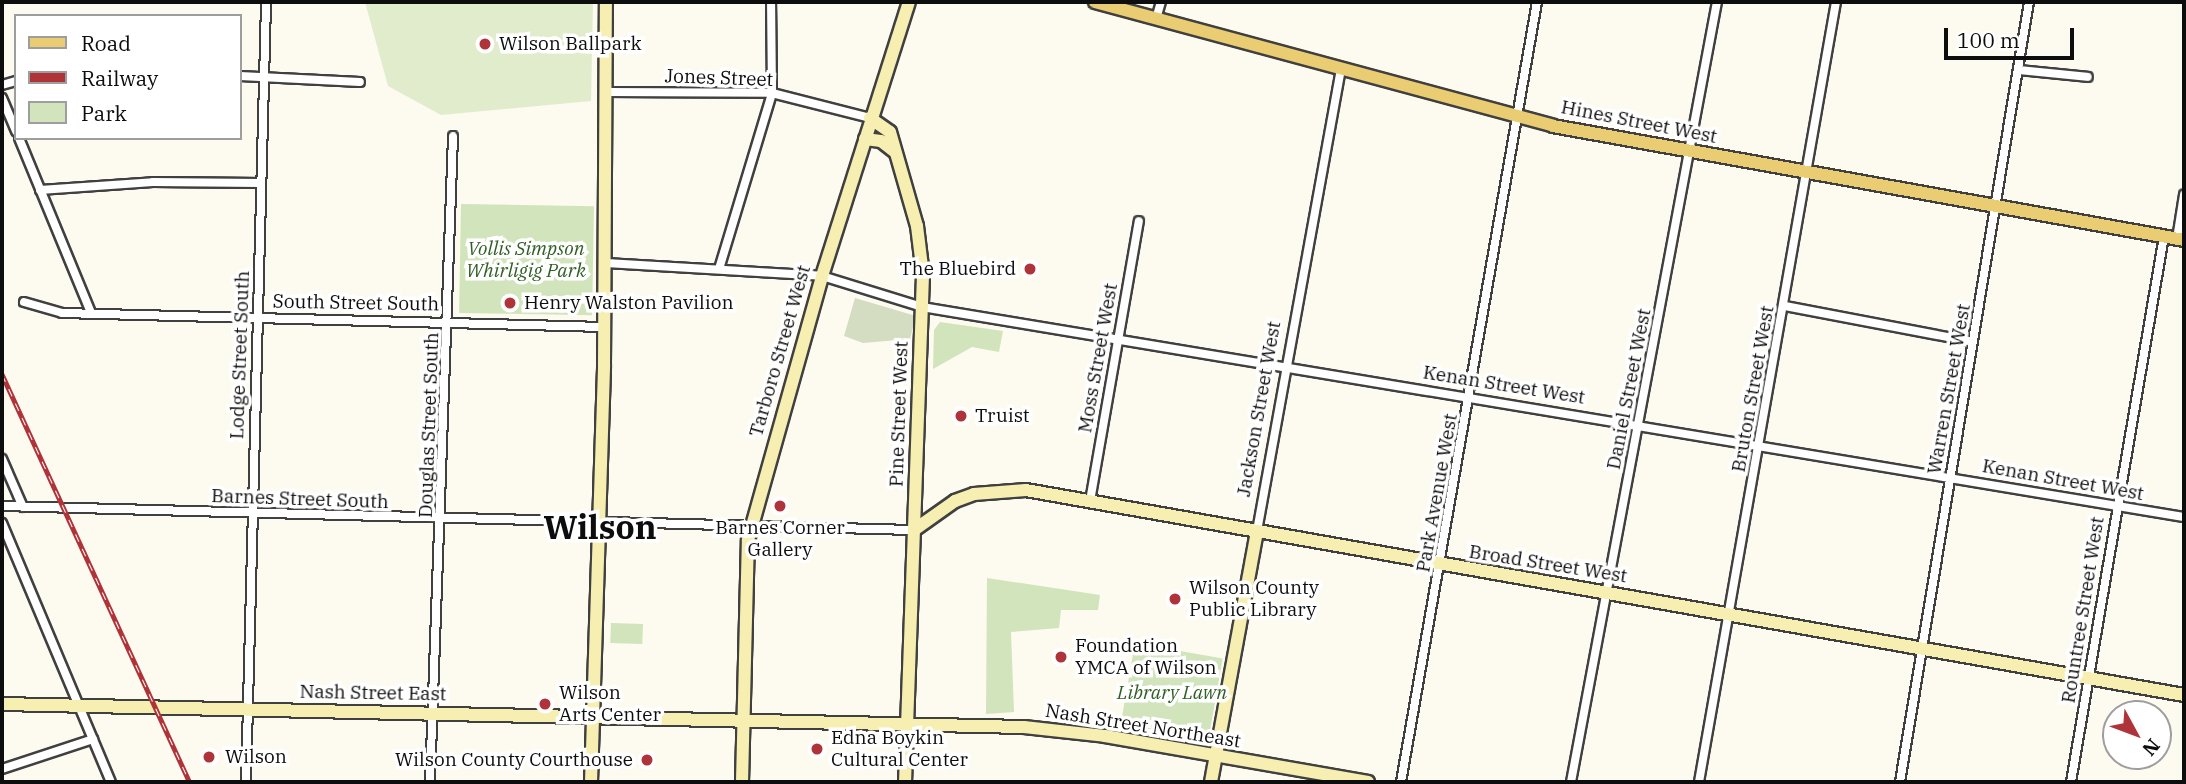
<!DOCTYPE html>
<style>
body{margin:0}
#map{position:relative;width:2186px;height:784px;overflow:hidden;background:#fdfaef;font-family:"IBM Plex Serif",serif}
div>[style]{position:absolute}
.green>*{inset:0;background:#d1e4bc;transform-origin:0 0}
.cemetery>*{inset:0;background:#d4ddc2}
.pitch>*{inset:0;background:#e1eccd}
.roads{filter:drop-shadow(2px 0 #404040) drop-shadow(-2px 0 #404040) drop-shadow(0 2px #404040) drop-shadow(0 -2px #404040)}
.street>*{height:8px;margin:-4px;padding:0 4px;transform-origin:4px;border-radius:4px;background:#fff}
.secondary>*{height:12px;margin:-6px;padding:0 6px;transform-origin:6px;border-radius:6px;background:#f6efb1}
.primary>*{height:12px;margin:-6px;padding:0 6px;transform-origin:6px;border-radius:6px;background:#eacd72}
.rail>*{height:5px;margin-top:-2.5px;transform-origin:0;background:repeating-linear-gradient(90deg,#fff 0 8px,#ae3439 0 16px);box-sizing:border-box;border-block:2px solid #ae3439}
.dots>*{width:19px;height:19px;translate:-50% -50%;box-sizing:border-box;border:4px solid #fff;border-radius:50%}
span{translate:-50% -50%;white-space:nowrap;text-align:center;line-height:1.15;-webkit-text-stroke:7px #fff;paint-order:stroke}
.poi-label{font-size:19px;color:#0d0d0d}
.left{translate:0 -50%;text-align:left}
.right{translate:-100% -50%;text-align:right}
.street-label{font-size:19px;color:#0d0d0d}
.park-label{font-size:19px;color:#305e24;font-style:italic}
.town-label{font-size:33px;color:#0d0d0d;font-weight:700}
.frame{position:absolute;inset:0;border:4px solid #0d0d0d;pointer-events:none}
.legend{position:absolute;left:14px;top:14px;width:228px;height:126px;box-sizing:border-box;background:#fff;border:2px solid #9e9e9e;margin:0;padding:9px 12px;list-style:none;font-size:21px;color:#0d0d0d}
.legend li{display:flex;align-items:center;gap:14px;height:35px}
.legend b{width:35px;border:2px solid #9e9e9e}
.north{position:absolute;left:2102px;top:700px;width:70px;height:70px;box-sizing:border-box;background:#fff;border:2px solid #9e9e9e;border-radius:50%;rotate:131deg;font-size:19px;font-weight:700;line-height:28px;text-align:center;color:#0d0d0d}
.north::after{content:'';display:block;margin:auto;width:24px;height:32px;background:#ae3439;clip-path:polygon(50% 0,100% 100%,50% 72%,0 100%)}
.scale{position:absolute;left:1944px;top:28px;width:130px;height:32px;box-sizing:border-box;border:4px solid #0d0d0d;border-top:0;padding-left:9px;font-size:21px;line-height:24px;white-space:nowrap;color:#0d0d0d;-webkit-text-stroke:5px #fff;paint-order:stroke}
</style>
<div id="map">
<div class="green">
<div style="left:461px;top:204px;width:133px;height:109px;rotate:1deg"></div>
<div style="clip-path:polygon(940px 322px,1003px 331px,999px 352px,972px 347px,933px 369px,934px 330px)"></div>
<div style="clip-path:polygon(987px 578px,1100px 595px,1098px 610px,1061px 610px,1059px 628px,1011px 632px,1014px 712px,986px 714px)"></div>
<div style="left:611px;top:623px;width:32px;height:20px;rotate:2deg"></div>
<div style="left:1135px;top:643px;width:89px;height:85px;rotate:10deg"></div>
</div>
<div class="cemetery">
<div style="clip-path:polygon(855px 298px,916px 316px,910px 339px,863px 343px,844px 336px)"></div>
</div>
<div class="pitch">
<div style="clip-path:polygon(365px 2px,593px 2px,591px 101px,441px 115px,388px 86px)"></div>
</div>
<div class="roads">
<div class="street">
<div style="left:1156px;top:19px;width:18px;rotate:-74deg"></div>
<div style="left:2018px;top:70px;width:70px;rotate:5.7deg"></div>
<div style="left:240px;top:76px;width:120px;rotate:2.9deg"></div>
<div style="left:2px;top:85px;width:15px;rotate:-16deg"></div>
<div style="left:607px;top:92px;width:165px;rotate:0.3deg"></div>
<div style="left:772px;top:93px;width:101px;rotate:14.3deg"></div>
<div style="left:2px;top:98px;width:36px;rotate:67deg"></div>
<div style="left:19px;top:138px;width:189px;rotate:67.6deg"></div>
<div style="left:40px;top:190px;width:113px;rotate:-4deg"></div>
<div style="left:153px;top:182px;width:108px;rotate:0.5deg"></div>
<div style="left:2177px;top:239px;width:45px;rotate:-81deg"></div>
<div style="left:606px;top:263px;width:216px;rotate:3.4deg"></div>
<div style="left:822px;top:276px;width:105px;rotate:17.2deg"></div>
<div style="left:922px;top:307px;width:1279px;rotate:9.45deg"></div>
<div style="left:719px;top:269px;width:184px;rotate:-73.2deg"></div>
<div style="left:772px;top:93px;width:91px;rotate:-90.6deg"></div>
<div style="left:24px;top:302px;width:40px;rotate:16deg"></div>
<div style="left:62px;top:313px;width:543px;rotate:1.48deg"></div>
<div style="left:1785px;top:306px;width:191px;rotate:10.8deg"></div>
<div style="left:2px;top:459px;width:52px;rotate:66.4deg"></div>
<div style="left:1090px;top:501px;width:284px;rotate:-80.1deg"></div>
<div style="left:2px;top:506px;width:912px;rotate:1.51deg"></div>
<div style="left:2px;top:523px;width:281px;rotate:67.2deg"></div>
<div style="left:1257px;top:531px;width:469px;rotate:-79.7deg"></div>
<div style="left:2px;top:769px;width:96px;rotate:-18.2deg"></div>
<div style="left:246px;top:782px;width:780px;rotate:-88.53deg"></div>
<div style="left:430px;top:782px;width:646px;rotate:-87.96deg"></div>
<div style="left:1401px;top:782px;width:792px;rotate:-80.11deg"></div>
<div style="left:1571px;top:782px;width:794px;rotate:-79.4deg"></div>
<div style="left:1699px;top:782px;width:792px;rotate:-80.04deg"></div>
<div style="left:1900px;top:782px;width:791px;rotate:-80.61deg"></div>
<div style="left:2071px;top:782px;width:554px;rotate:-80.33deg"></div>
</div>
<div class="secondary">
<div style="left:870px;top:118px;width:24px;rotate:35deg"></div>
<div style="left:890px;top:132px;width:98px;rotate:74deg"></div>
<div style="left:917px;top:226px;width:49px;rotate:83deg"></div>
<div style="left:923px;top:275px;width:507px;rotate:92.03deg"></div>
<div style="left:865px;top:139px;width:16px;rotate:7deg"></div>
<div style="left:881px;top:141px;width:18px;rotate:38deg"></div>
<div style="left:914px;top:530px;width:50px;rotate:-35.3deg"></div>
<div style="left:955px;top:501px;width:20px;rotate:-20deg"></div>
<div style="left:974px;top:494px;width:52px;rotate:-4.4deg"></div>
<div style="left:1026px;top:490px;width:1176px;rotate:10.04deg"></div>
<div style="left:2px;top:704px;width:1022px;rotate:1.29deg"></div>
<div style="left:1024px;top:727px;width:81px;rotate:6.3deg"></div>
<div style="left:1105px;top:736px;width:267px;rotate:9.9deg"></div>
<div style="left:591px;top:782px;width:417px;rotate:-88.2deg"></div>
<div style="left:604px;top:365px;width:363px;rotate:-89.7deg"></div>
<div style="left:742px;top:782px;width:242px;rotate:-88.6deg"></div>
<div style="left:748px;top:540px;width:274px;rotate:-74.3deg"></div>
<div style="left:822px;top:276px;width:287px;rotate:-72.4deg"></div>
<div style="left:1211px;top:782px;width:255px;rotate:-79.6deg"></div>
</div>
<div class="primary">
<div style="left:1095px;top:2px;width:474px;rotate:15.1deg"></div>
<div style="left:1553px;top:126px;width:641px;rotate:10.24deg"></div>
</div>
</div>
<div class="rail">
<div style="left:2px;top:374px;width:449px;rotate:65.3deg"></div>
</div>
<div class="dots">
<div style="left:485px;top:44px;background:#ae3439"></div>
<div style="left:1030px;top:269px;background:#ae3439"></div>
<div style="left:510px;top:303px;background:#ae3439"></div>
<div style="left:961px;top:416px;background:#ae3439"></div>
<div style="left:780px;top:506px;background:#ae3439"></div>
<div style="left:1175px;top:599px;background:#ae3439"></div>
<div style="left:1061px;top:657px;background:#ae3439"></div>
<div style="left:545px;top:704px;background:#ae3439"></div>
<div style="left:817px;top:749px;background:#ae3439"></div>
<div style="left:209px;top:757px;background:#ae3439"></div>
<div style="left:647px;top:760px;background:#ae3439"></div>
</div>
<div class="poi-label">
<span class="left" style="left:499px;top:44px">Wilson Ballpark</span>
<span class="right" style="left:1016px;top:269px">The Bluebird</span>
<span class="left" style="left:524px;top:303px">Henry Walston Pavilion</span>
<span class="left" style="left:975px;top:416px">Truist</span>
<span style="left:780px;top:539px">Barnes Corner<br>Gallery</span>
<span class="left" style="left:1189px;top:599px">Wilson County<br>Public Library</span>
<span class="left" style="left:1075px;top:657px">Foundation<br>YMCA of Wilson</span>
<span class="left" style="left:559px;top:704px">Wilson<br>Arts Center</span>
<span class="left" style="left:831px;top:749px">Edna Boykin<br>Cultural Center</span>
<span class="left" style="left:225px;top:757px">Wilson</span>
<span class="right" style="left:633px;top:760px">Wilson County Courthouse</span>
</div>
<div class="street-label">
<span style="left:719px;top:78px;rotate:2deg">Jones Street</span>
<span style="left:1639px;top:122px;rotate:11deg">Hines Street West</span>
<span style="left:356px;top:303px;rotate:1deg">South Street South</span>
<span style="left:780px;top:351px;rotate:-74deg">Tarboro Street West</span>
<span style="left:240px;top:355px;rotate:-88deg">Lodge Street South</span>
<span style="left:1098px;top:358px;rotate:-80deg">Moss Street West</span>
<span style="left:1504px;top:385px;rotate:9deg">Kenan Street West</span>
<span style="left:1629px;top:389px;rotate:-79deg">Daniel Street West</span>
<span style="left:1753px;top:389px;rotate:-80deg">Bruton Street West</span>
<span style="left:1949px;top:389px;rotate:-80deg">Warren Street West</span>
<span style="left:1259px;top:409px;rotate:-80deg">Jackson Street West</span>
<span style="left:899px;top:414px;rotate:-88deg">Pine Street West</span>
<span style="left:429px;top:425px;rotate:-88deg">Douglas Street South</span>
<span style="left:2063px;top:480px;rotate:10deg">Kenan Street West</span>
<span style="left:1437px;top:493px;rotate:-80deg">Park Avenue West</span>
<span style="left:300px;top:499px;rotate:2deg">Barnes Street South</span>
<span style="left:1548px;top:564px;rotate:9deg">Broad Street West</span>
<span style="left:2083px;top:610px;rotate:-81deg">Rountree Street West</span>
<span style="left:373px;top:693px;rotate:1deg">Nash Street East</span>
<span style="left:1143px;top:726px;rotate:9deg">Nash Street Northeast</span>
</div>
<div class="park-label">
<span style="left:526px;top:260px">Vollis Simpson<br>Whirligig Park</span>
<span style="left:1172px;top:693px">Library Lawn</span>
</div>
<div class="town-label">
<span style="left:600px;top:527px">Wilson</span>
</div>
<div class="frame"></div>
<ul class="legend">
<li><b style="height:9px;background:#eacd72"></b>Road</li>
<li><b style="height:9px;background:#ae3439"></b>Railway</li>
<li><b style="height:19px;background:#d1e4bc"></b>Park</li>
</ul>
<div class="north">N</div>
<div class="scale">100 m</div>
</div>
